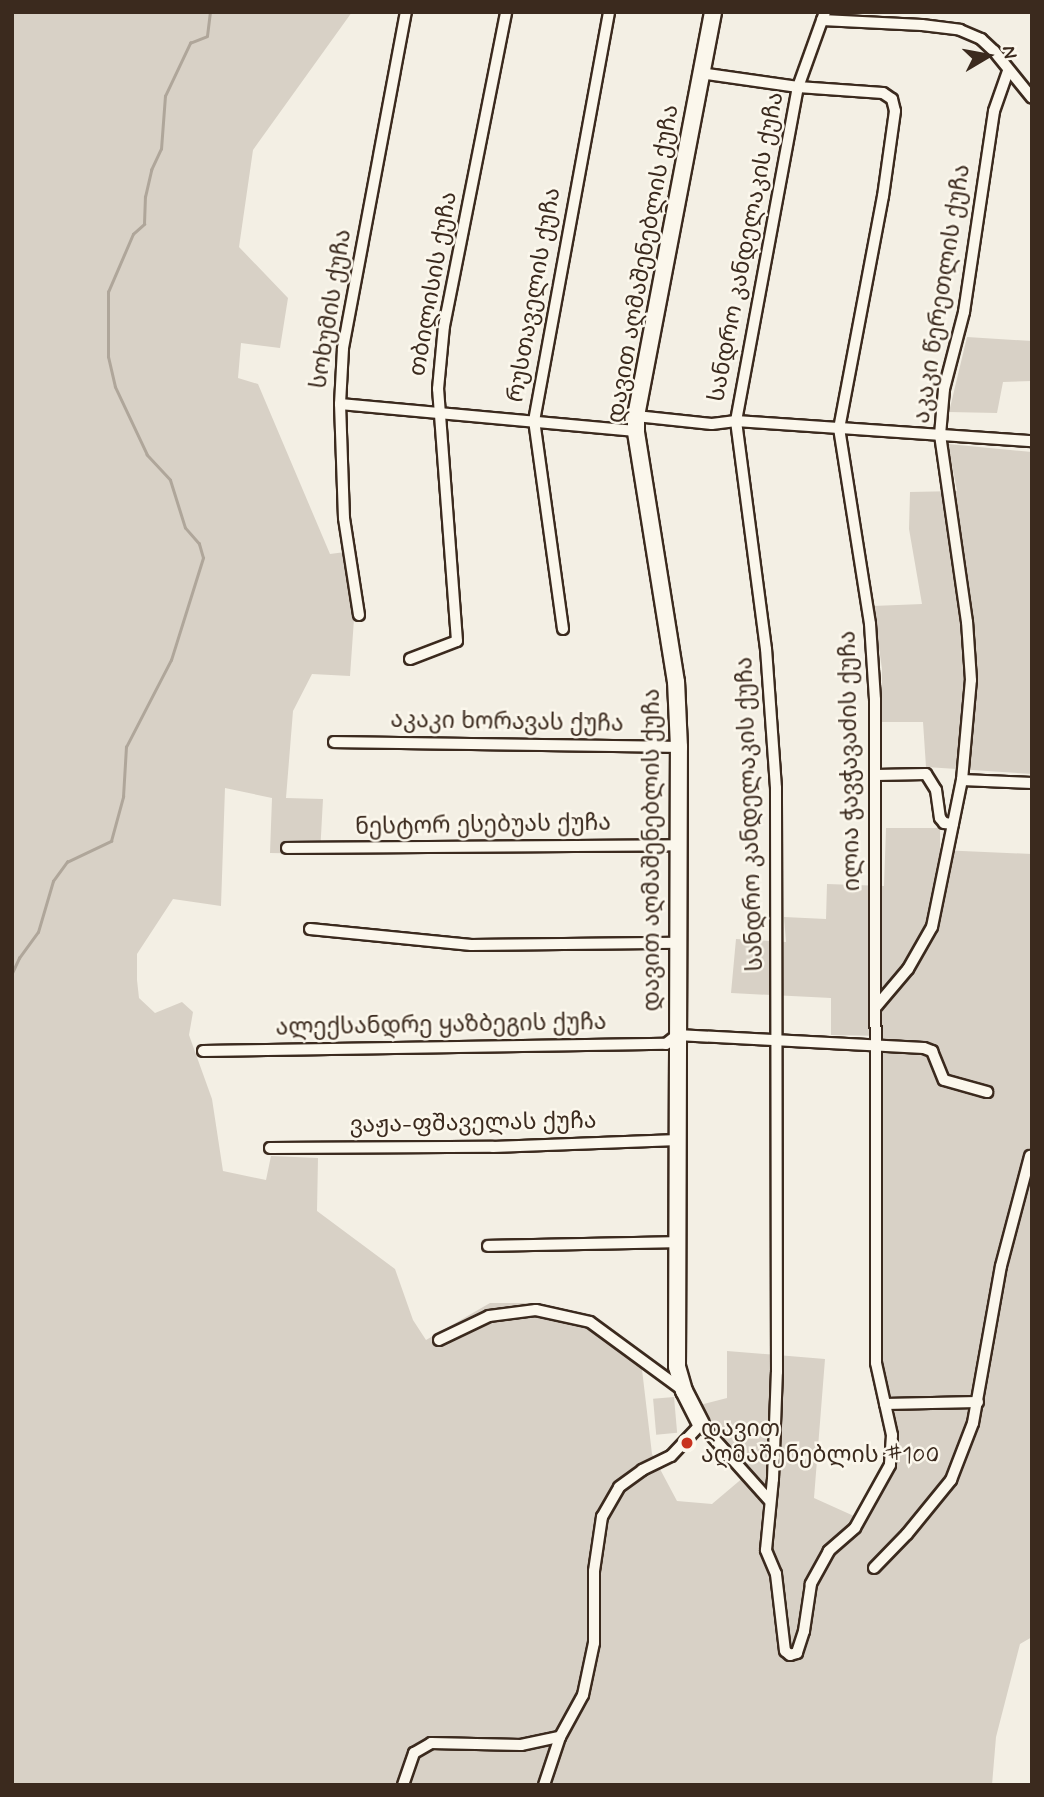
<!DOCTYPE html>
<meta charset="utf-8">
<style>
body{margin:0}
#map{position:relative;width:1044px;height:1797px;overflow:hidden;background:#f3efe4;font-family:Mynerve,"Noto Sans Georgian",sans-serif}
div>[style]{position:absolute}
.green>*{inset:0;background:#d8d1c6;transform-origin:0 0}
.stream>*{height:2.5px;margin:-1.25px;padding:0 1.25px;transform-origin:1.25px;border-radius:1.25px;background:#afa69a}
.roads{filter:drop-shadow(2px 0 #3b2a1e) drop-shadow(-2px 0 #3b2a1e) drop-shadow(0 2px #3b2a1e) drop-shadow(0 -2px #3b2a1e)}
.street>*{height:10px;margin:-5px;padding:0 5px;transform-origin:5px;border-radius:5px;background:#fbf7ec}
.secondary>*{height:16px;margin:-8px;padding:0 8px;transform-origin:8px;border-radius:8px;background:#fbf7ec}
.dots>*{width:19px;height:19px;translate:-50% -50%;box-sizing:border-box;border:4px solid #fbf7ec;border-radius:50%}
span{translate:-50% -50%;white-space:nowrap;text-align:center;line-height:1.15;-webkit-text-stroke:5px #fbf7ec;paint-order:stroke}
.street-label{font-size:23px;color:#3b2a1e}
.poi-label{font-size:23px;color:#3b2a1e}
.left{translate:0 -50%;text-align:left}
.frame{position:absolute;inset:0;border:14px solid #3b2a1e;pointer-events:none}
.north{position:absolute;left:953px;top:21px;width:70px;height:70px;-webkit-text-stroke:5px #fbf7ec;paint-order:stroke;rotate:80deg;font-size:19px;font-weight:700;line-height:28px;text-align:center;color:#3b2a1e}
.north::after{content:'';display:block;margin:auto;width:24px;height:32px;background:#3b2a1e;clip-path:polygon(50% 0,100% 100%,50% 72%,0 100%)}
</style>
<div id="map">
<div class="green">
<div style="clip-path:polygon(12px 12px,352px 12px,253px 150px,239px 247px,288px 298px,280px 348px,241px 343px,238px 378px,258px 384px,330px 554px,345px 552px,354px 619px,350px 676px,312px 674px,293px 711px,286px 798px,323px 799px,320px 854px,270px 853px,272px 798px,225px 788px,221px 906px,173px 899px,137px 954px,137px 980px,139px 998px,155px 1013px,182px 1002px,193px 1012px,189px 1035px,212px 1099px,223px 1171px,266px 1180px,271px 1156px,318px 1158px,317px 1211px,395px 1269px,413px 1320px,426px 1340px,490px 1303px,540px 1303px,596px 1330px,641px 1361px,652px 1454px,677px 1501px,712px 1504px,751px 1471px,704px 1424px,696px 1406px,727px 1398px,727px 1351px,825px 1359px,814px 1498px,865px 1521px,897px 1465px,895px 1412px,881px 1371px,883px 1036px,831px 1035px,831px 998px,731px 993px,736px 939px,786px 942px,784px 917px,826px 919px,827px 884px,884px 886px,886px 828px,940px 828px,940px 850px,1032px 854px,1032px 1637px,1020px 1644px,996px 1737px,992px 1785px,12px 1785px)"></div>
<div style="clip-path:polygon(967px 337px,1032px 341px,1032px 381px,1003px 382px,997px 413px,949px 412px)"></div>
<div style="clip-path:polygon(948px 444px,1032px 452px,1032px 774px,926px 767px,923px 722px,882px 722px,882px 669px,873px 606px,922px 604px,909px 529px,910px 492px,957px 491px)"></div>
<div style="left:674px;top:1397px;width:36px;height:21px;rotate:85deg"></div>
</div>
<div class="stream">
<div style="left:12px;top:973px;width:17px;rotate:-65deg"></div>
<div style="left:19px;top:958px;width:32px;rotate:-54deg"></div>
<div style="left:38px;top:932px;width:53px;rotate:-73.6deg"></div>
<div style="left:53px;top:881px;width:24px;rotate:-54deg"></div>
<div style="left:67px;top:862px;width:49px;rotate:-25.5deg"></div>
<div style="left:111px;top:841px;width:46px;rotate:-74.7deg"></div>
<div style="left:123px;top:797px;width:50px;rotate:-86.6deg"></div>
<div style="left:126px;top:747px;width:98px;rotate:-62.7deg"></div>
<div style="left:171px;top:660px;width:107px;rotate:-72.6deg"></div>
<div style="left:203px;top:558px;width:15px;rotate:-106deg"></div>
<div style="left:199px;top:544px;width:21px;rotate:-131deg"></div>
<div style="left:185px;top:528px;width:50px;rotate:-107.4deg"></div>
<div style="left:170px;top:480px;width:34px;rotate:-133deg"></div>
<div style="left:147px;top:455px;width:75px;rotate:-115.2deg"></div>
<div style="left:115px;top:387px;width:31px;rotate:-103deg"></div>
<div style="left:108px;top:357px;width:65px;rotate:-90deg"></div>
<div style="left:108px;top:292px;width:63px;rotate:-66.7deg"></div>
<div style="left:133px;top:234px;width:15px;rotate:-42deg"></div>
<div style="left:144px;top:224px;width:27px;rotate:-88deg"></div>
<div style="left:145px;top:197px;width:28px;rotate:-77deg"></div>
<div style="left:151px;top:170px;width:23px;rotate:-65deg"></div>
<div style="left:161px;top:149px;width:53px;rotate:-85.7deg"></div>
<div style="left:165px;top:96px;width:59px;rotate:-64.7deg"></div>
<div style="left:190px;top:43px;width:18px;rotate:-22deg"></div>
<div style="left:207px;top:36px;width:24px;rotate:-83deg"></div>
</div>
<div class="roads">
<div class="street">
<div style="left:822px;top:20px;width:100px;rotate:2.9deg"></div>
<div style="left:922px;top:25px;width:38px;rotate:7deg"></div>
<div style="left:960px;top:30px;width:23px;rotate:23deg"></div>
<div style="left:981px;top:39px;width:18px;rotate:43deg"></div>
<div style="left:994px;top:51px;width:60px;rotate:51deg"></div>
<div style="left:700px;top:73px;width:99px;rotate:8.1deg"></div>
<div style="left:798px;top:87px;width:85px;rotate:4deg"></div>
<div style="left:883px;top:93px;width:11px;rotate:34deg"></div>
<div style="left:892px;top:99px;width:12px;rotate:76deg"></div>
<div style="left:895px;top:111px;width:86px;rotate:98deg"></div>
<div style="left:883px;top:196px;width:236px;rotate:100.7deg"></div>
<div style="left:839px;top:428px;width:198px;rotate:81deg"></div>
<div style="left:870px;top:624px;width:76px;rotate:86.2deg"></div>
<div style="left:875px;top:700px;width:663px;rotate:89.91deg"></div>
<div style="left:876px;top:1363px;width:74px;rotate:77.5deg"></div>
<div style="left:892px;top:1435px;width:30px;rotate:94deg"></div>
<div style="left:890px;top:1465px;width:72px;rotate:119.1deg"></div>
<div style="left:855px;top:1528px;width:35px;rotate:139deg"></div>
<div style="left:829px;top:1551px;width:38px;rotate:119deg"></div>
<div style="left:811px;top:1584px;width:48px;rotate:98.5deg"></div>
<div style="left:804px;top:1631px;width:23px;rotate:108deg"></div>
<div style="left:797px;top:1653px;width:7px;rotate:164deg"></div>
<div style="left:790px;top:1655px;width:6px;rotate:-141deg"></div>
<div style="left:785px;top:1651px;width:78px;rotate:-96.7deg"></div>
<div style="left:776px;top:1574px;width:26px;rotate:-113deg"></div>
<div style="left:766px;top:1550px;width:71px;rotate:-84.4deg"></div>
<div style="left:773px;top:1479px;width:107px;rotate:-87.9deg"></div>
<div style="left:777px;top:1372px;width:584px;rotate:-90.1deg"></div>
<div style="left:776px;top:788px;width:139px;rotate:-94.1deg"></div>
<div style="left:766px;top:649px;width:230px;rotate:-97.5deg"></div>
<div style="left:736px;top:421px;width:340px;rotate:-79.5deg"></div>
<div style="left:798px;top:87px;width:80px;rotate:-70.2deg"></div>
<div style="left:340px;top:404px;width:297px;rotate:5.2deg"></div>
<div style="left:636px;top:416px;width:76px;rotate:6deg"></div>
<div style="left:712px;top:424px;width:24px;rotate:-7deg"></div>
<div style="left:736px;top:421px;width:297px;rotate:3.9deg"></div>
<div style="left:359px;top:615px;width:98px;rotate:-98.8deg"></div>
<div style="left:344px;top:518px;width:114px;rotate:-92deg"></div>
<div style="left:340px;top:404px;width:56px;rotate:-86.9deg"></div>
<div style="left:343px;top:348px;width:342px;rotate:-79.4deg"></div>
<div style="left:563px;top:629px;width:210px;rotate:-97.9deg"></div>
<div style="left:534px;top:421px;width:416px;rotate:-79.6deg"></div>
<div style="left:410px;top:659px;width:50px;rotate:-21deg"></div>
<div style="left:457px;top:641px;width:253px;rotate:-94.3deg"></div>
<div style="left:438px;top:389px;width:63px;rotate:-84.6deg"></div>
<div style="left:444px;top:326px;width:320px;rotate:-78.8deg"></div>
<div style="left:334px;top:742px;width:345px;rotate:0.8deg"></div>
<div style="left:876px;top:775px;width:50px;rotate:-1.1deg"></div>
<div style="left:926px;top:774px;width:19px;rotate:58deg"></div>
<div style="left:936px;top:790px;width:28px;rotate:82deg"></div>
<div style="left:940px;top:818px;width:6px;rotate:51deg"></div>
<div style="left:944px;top:823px;width:9px;rotate:6deg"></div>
<div style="left:962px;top:780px;width:70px;rotate:2.5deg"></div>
<div style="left:287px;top:848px;width:392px;rotate:-0.4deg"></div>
<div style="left:310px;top:929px;width:162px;rotate:5.7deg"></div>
<div style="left:471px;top:945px;width:208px;rotate:-0.6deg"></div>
<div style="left:875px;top:1008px;width:51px;rotate:-49.8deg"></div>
<div style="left:908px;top:969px;width:48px;rotate:-60.3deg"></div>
<div style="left:932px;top:927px;width:150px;rotate:-78.5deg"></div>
<div style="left:962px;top:780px;width:100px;rotate:-84.9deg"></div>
<div style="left:971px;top:680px;width:58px;rotate:-93.9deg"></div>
<div style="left:967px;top:622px;width:189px;rotate:-98.2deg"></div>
<div style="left:940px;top:435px;width:46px;rotate:-85deg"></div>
<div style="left:944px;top:389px;width:80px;rotate:-75.4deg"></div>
<div style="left:964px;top:312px;width:203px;rotate:-81.5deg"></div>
<div style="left:994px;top:111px;width:42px;rotate:-70.7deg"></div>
<div style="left:203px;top:1051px;width:463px;rotate:-0.9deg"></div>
<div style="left:666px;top:1044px;width:14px;rotate:-39deg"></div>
<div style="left:677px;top:1035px;width:247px;rotate:3deg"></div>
<div style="left:924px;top:1048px;width:9px;rotate:21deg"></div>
<div style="left:932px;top:1051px;width:31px;rotate:68deg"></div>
<div style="left:944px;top:1080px;width:45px;rotate:15.6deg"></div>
<div style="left:270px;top:1148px;width:223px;rotate:-0.3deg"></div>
<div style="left:493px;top:1147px;width:185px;rotate:-2.2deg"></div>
<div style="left:488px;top:1246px;width:191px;rotate:-1.2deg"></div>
<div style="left:439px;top:1340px;width:55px;rotate:-25.6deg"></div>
<div style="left:489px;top:1316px;width:47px;rotate:-7.3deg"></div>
<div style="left:536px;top:1310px;width:55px;rotate:12.5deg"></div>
<div style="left:590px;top:1322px;width:117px;rotate:36.3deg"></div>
<div style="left:885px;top:1404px;width:93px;rotate:-1.2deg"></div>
<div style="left:874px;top:1568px;width:47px;rotate:-45.9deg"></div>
<div style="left:907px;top:1534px;width:70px;rotate:-50.8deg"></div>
<div style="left:951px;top:1480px;width:61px;rotate:-68.9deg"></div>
<div style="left:973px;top:1423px;width:159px;rotate:-79.9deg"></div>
<div style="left:1001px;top:1266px;width:114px;rotate:-75.2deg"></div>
<div style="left:403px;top:1785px;width:34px;rotate:-71deg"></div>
<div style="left:414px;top:1753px;width:20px;rotate:-30deg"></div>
<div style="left:431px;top:1743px;width:90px;rotate:1.3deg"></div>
<div style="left:521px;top:1745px;width:40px;rotate:-12deg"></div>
<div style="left:560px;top:1737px;width:48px;rotate:-61.3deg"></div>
<div style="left:583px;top:1695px;width:53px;rotate:-78.1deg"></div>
<div style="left:594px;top:1643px;width:72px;rotate:-90deg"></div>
<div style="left:594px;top:1571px;width:55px;rotate:-81.6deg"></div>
<div style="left:602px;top:1517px;width:34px;rotate:-60deg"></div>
<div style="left:619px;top:1487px;width:29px;rotate:-36deg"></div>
<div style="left:642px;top:1470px;width:32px;rotate:-26deg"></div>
<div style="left:671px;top:1456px;width:44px;rotate:-46.8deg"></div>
<div style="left:701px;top:1424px;width:102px;rotate:48.2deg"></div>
<div style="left:544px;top:1785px;width:51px;rotate:-71.6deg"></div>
</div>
<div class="secondary">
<div style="left:701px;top:1424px;width:37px;rotate:-117deg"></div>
<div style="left:684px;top:1391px;width:25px;rotate:-106deg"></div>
<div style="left:677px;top:1367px;width:620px;rotate:-89.82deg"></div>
<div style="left:679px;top:747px;width:65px;rotate:-92.6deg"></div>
<div style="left:676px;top:682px;width:254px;rotate:-99.1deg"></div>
<div style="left:636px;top:431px;width:15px;rotate:-90deg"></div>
<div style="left:636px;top:416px;width:411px;rotate:-79.2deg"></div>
</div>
</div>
<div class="dots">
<div style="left:687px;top:1443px;background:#c8321e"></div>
</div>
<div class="street-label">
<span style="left:747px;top:247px;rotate:-79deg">სანდრო კანდელაკის ქუჩა</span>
<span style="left:644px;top:264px;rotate:-80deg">დავით აღმაშენებლის ქუჩა</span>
<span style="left:434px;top:284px;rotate:-80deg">თბილისის ქუჩა</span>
<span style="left:943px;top:294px;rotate:-81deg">აკაკი წერეთლის ქუჩა</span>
<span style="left:535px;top:295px;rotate:-80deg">რუსთაველის ქუჩა</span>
<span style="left:332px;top:309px;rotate:-81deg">სოხუმის ქუჩა</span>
<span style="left:507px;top:723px;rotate:1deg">აკაკი ხორავას ქუჩა</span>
<span style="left:851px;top:761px;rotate:-91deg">ილია ჭავჭავაძის ქუჩა</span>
<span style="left:751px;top:814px;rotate:-92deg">სანდრო კანდელაკის ქუჩა</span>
<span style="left:483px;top:826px;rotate:-1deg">ნესტორ ესებუას ქუჩა</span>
<span style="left:653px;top:850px;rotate:-90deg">დავით აღმაშენებლის ქუჩა</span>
<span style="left:441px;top:1026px;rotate:-1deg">ალექსანდრე ყაზბეგის ქუჩა</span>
<span style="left:473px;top:1124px;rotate:-1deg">ვაჟა-ფშაველას ქუჩა</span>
</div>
<div class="poi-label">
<span class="left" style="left:701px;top:1443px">დავით<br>აღმაშენებლის #100</span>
</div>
<div class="frame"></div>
<div class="north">N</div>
</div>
